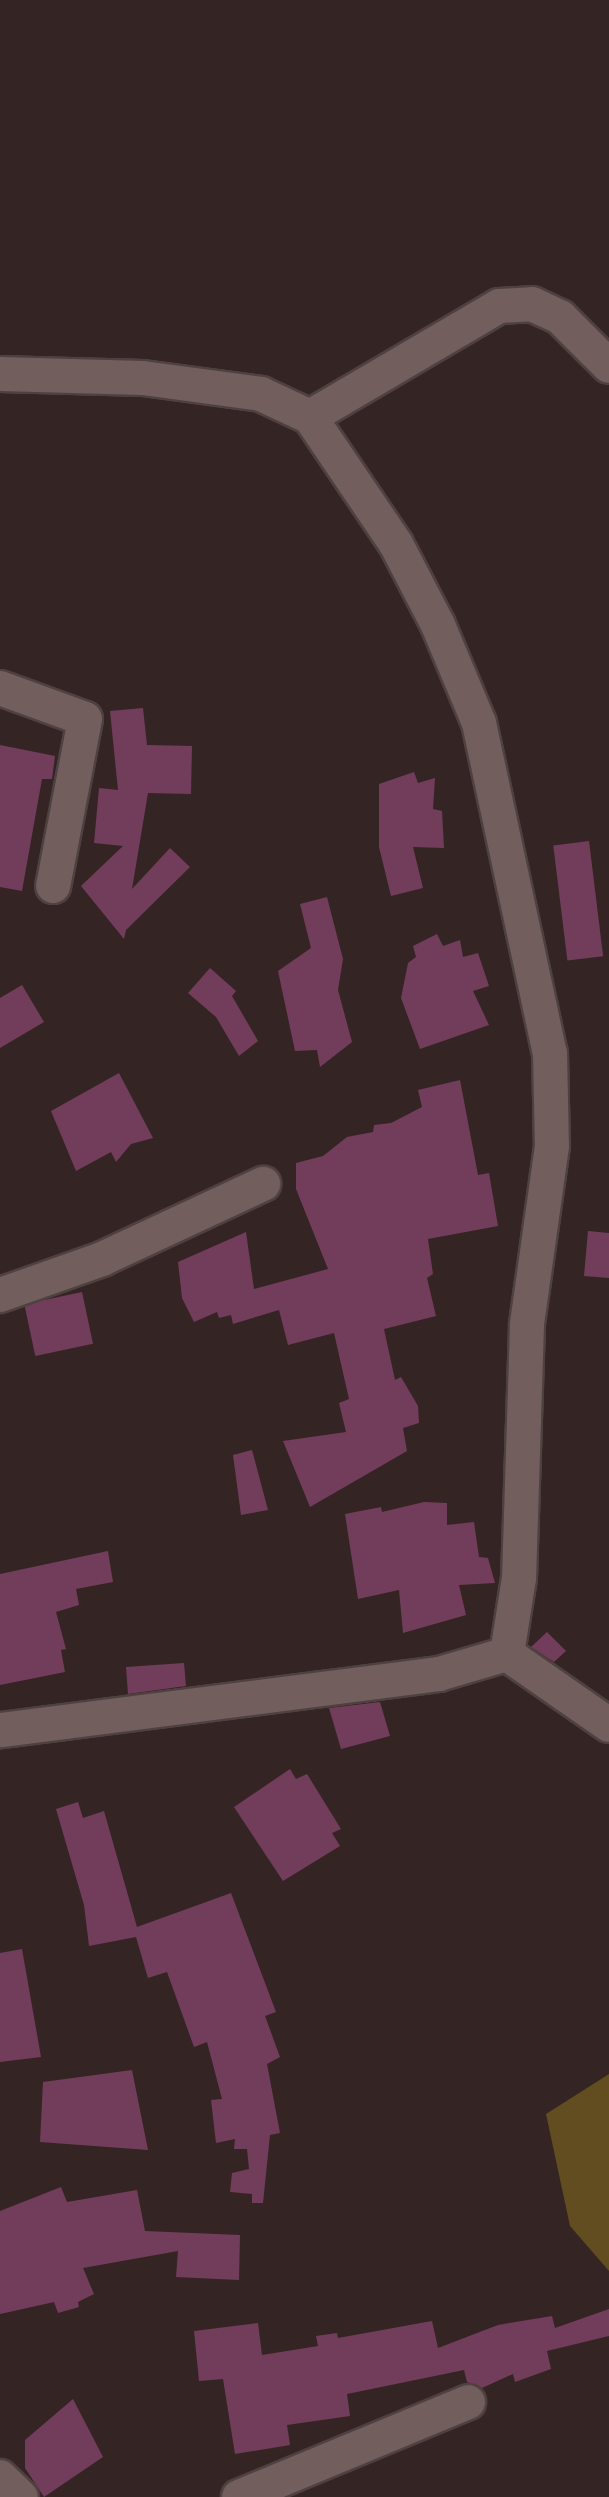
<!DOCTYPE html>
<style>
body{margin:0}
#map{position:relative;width:609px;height:2497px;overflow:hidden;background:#352424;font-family:Overpass,sans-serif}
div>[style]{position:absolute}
.green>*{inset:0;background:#614d1f}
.building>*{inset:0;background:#723d5a;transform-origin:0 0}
.roads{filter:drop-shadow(2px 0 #4f4141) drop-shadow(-2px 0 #4f4141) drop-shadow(0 2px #4f4141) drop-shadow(0 -2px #4f4141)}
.street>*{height:34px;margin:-17px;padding:0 17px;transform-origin:17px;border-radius:17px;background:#725e5d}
span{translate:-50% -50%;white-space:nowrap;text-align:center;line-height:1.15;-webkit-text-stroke:6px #17100f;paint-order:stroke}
</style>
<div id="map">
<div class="green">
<div style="clip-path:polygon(609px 2074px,609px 2271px,570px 2226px,546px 2114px)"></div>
</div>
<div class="building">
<div style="clip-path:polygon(143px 708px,147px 745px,192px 746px,191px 794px,148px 793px,132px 889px,170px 848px,190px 867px,126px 930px,124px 939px,81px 886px,123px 846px,94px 843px,99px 788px,118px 790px,110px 711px)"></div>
<div style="clip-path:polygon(0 745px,55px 756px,52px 779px,42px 779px,22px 891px,0 887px)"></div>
<div style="clip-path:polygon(414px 772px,418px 783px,435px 778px,433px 809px,442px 811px,444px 848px,413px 847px,423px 888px,391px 896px,379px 847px,379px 784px)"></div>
<div style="left:589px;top:841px;width:116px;height:36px;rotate:83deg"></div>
<div style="clip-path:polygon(327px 897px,343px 959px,338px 990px,352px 1042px,320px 1067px,317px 1050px,295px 1051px,278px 971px,311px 948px,300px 904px)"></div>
<div style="clip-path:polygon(437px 934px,443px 946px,460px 940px,463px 957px,478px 953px,489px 986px,473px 991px,489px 1025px,420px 1049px,401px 998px,408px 963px,416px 957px,413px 946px)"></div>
<div style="clip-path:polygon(210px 968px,236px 991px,232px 996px,258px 1041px,239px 1056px,216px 1017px,188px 993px)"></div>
<div style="clip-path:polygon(22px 985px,44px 1022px,0 1048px,0 998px)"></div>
<div style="clip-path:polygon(119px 1073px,153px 1138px,131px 1144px,116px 1162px,111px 1152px,76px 1171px,51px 1111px)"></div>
<div style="clip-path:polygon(460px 1080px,478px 1175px,489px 1173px,498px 1226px,428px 1239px,433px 1274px,427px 1278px,436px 1316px,384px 1329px,395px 1380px,401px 1377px,418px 1406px,419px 1423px,403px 1428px,407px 1451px,310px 1507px,283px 1441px,346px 1432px,339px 1403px,349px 1399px,334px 1333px,288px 1345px,279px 1310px,233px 1324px,231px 1315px,219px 1318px,217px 1312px,194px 1322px,182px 1298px,178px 1262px,246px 1232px,254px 1289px,328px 1269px,296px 1189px,296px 1163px,323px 1156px,347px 1137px,373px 1132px,374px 1125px,391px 1123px,422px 1107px,418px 1090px)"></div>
<div style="clip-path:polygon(588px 1231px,609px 1233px,609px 1278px,584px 1276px)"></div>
<div style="left:82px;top:1292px;width:53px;height:59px;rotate:78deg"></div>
<div style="clip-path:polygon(252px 1450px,268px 1510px,241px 1515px,233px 1455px)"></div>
<div style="clip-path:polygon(424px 1502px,447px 1503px,447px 1525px,474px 1522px,479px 1557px,488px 1558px,495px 1583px,459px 1585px,466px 1615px,403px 1633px,399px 1590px,358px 1599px,345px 1514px,381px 1507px,382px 1512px)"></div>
<div style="clip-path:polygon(108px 1551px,113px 1582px,76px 1589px,79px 1605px,56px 1612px,66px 1649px,61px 1650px,65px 1672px,0 1685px,0 1574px)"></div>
<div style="clip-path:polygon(547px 1632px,566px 1651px,554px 1662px,531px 1647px)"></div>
<div style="clip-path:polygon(184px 1663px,186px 1686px,128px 1694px,126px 1667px)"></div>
<div style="clip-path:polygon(380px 1702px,390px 1736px,341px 1749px,329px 1708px)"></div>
<div style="clip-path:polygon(290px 1769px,296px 1779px,307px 1774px,341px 1829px,332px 1833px,340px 1846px,283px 1881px,234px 1807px)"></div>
<div style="clip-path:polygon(78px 1802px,83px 1818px,104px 1811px,137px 1927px,231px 1893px,276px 2012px,265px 2016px,280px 2057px,267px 2064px,280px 2133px,270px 2135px,263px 2203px,252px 2203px,252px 2194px,230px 2192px,232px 2173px,249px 2169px,247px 2149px,234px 2149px,235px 2139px,216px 2143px,211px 2100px,222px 2099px,207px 2042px,194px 2047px,167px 1972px,148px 1978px,136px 1937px,89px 1946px,84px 1905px,56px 1809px)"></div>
<div style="clip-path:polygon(22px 1949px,41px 2057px,0 2062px,0 1953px)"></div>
<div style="clip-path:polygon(132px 2070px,148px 2150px,40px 2142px,43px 2082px)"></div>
<div style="clip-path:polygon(61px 2187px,67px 2202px,137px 2190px,145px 2231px,240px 2235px,239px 2280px,176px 2277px,178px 2251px,83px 2268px,94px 2294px,78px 2302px,79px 2307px,58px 2313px,54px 2302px,0 2314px,0 2211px)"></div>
<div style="clip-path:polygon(609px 2309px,609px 2336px,547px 2351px,551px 2369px,515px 2382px,513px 2374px,482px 2388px,467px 2382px,464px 2370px,347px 2394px,350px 2416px,287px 2425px,290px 2445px,235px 2454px,223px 2379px,199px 2381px,194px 2331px,258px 2323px,262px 2355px,318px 2346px,316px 2336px,337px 2333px,338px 2338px,432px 2321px,438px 2348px,498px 2325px,552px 2316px,555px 2328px)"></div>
<div style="clip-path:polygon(73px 2399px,103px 2457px,44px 2497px,25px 2468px,25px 2440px)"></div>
</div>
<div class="roads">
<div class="street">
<div style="left:0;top:374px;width:143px;rotate:1.6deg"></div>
<div style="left:143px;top:378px;width:119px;rotate:7.7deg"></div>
<div style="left:261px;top:394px;width:54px;rotate:25.1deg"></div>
<div style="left:310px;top:417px;width:153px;rotate:55.9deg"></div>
<div style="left:396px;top:544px;width:91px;rotate:62.6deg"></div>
<div style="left:438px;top:625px;width:106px;rotate:67.3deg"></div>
<div style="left:479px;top:723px;width:338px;rotate:77.9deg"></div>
<div style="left:550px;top:1053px;width:93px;rotate:88.8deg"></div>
<div style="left:552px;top:1146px;width:181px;rotate:98deg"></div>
<div style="left:527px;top:1325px;width:253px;rotate:91.8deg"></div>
<div style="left:519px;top:1578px;width:77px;rotate:99deg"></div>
<div style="left:507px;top:1654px;width:71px;rotate:163.6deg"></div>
<div style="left:439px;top:1674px;width:443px;rotate:172.7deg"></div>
<div style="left:310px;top:417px;width:219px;rotate:-30.4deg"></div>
<div style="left:499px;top:306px;width:33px;rotate:-3deg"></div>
<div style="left:532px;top:304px;width:31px;rotate:25deg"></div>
<div style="left:560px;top:317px;width:69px;rotate:45deg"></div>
<div style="left:0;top:688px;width:90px;rotate:20deg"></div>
<div style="left:85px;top:719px;width:170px;rotate:100.8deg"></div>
<div style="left:0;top:1295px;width:108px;rotate:-19.4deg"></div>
<div style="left:102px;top:1259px;width:178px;rotate:-25deg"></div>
<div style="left:507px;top:1654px;width:124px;rotate:34.8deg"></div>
<div style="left:0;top:2477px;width:29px;rotate:44deg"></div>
<div style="left:239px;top:2497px;width:248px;rotate:-22.5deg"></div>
</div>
</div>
</div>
